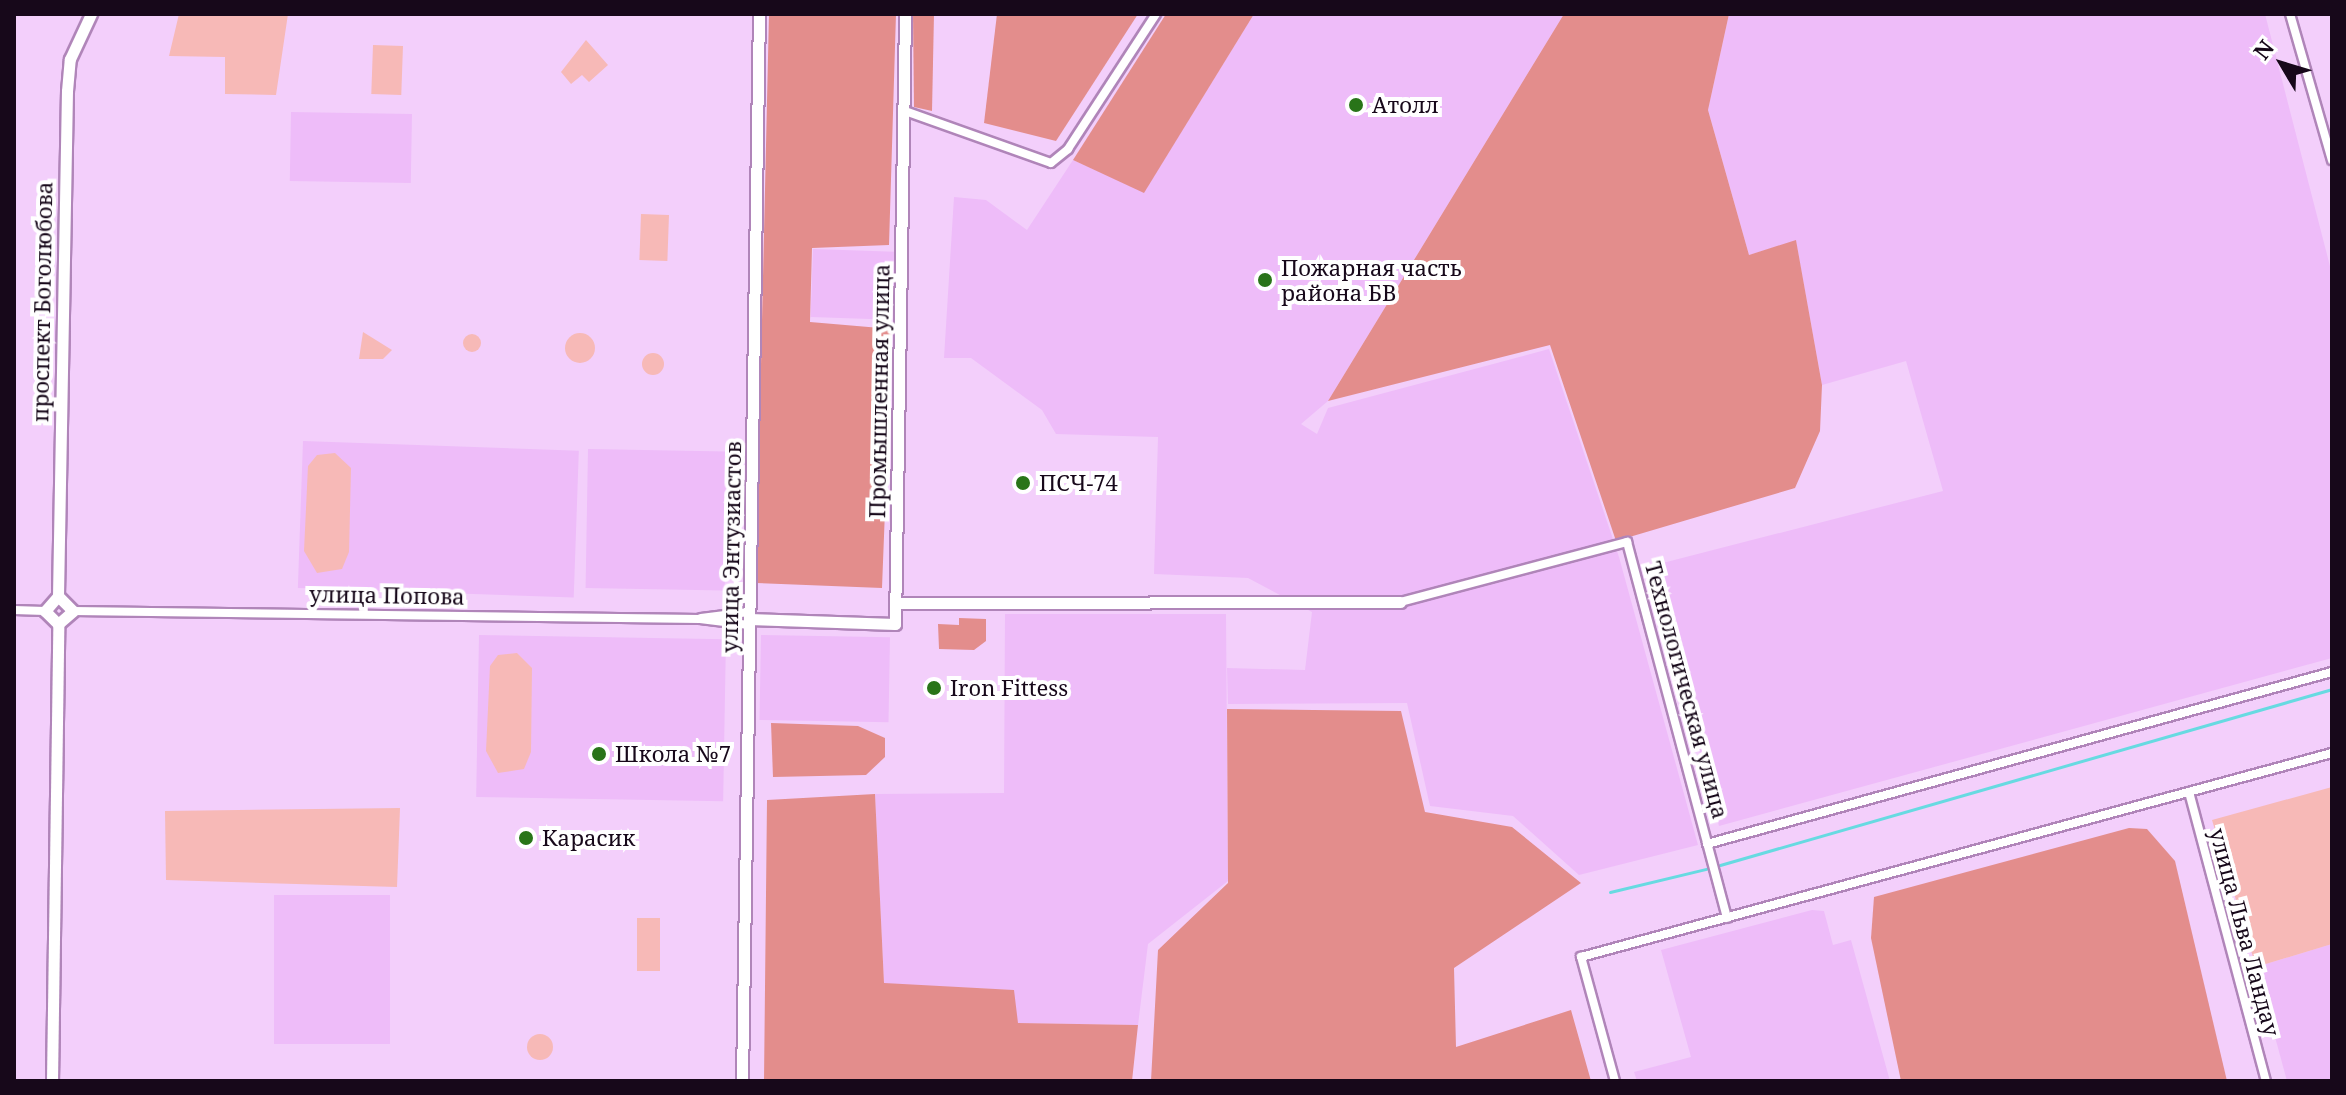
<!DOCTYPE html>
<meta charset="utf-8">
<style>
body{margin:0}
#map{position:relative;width:2346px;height:1095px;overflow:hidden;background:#f3cffb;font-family:"Noto Serif",serif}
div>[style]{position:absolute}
.built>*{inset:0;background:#eebcf9;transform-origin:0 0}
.green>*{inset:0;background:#f7b9b7;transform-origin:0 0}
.round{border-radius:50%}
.forest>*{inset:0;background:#e38d8c}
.stream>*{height:3px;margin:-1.5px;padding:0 1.5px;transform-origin:1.5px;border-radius:1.5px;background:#67dae1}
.roads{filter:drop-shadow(2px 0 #b085b9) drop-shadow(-2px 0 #b085b9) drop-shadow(0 2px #b085b9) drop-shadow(0 -2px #b085b9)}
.street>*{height:8px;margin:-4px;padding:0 4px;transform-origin:4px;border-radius:4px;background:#fff}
.secondary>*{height:11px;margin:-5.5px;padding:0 5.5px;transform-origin:5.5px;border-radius:5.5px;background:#fff}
.dots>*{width:22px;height:22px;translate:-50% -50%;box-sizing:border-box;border:4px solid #fff;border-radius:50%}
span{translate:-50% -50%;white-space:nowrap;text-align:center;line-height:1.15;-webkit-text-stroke:8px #fff;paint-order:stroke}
.poi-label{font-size:22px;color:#17081a}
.left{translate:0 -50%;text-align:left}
.street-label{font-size:22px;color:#17081a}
.frame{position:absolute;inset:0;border:16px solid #17081a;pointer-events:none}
.north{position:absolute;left:2242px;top:24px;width:80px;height:80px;-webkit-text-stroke:6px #fff;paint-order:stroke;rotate:308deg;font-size:22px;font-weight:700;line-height:32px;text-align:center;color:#17081a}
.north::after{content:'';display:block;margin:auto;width:28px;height:36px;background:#17081a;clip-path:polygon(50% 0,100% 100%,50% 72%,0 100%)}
</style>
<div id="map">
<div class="built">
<div style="clip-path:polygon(1254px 14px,1564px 14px,1328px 401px,1301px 424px,1317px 434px,1328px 408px,1549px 349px,1619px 557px,1698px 845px,1579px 875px,1513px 816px,1430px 806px,1407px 703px,1228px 704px,1227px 668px,1305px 670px,1312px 612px,1248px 578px,1154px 574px,1158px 437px,1056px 434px,1042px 410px,971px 358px,944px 358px,954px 197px,986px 200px,1027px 230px,1073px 160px,1144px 192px)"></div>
<div style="clip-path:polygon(1729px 14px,2265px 14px,2332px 274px,2332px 658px,1719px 826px,1651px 566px,1943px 491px,1906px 361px,1822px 385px,1796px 241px,1749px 255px,1708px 110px)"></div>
<div style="left:291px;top:112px;width:121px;height:69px;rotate:1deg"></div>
<div style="left:813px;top:249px;width:82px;height:68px;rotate:2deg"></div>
<div style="left:303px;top:441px;width:276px;height:147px;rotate:2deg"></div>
<div style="left:588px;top:449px;width:139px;height:139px;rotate:1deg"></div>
<div style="clip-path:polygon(1005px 614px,1226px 614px,1228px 881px,1148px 944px,1138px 1025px,1017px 1023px,1013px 990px,884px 984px,875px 794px,1004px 793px)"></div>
<div style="left:479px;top:635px;width:247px;height:162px;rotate:1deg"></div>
<div style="left:761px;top:635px;width:129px;height:85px;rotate:1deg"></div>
<div style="left:274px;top:895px;width:116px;height:149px"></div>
<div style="clip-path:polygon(1812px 910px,1824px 911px,1833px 945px,1851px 940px,1890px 1081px,1637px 1081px,1634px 1072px,1691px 1057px,1661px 950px)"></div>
<div style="clip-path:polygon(2332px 944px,2332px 1081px,2287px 1081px,2256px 967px)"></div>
</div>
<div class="green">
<div style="clip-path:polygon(179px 14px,288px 14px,276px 95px,225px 94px,225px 57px,169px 56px)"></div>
<div style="clip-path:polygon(586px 40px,608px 65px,589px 82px,582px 75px,571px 84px,561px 72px)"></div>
<div style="left:373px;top:45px;width:30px;height:49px;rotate:2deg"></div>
<div style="left:641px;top:214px;width:28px;height:46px;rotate:2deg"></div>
<div style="clip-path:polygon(363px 332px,392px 350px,383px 359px,359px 359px)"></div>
<div class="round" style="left:565px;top:333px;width:30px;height:30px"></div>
<div class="round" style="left:463px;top:334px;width:18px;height:18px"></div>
<div class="round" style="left:642px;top:353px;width:22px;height:22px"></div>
<div style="clip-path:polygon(335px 453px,351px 468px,349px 552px,342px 569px,317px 573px,304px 551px,308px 466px,317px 455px)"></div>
<div style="clip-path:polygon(517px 653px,532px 668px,531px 752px,524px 769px,498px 773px,486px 751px,490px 666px,498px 655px)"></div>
<div style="clip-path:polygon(2332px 787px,2332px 944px,2256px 967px,2212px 820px)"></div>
<div style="clip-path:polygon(400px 808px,397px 887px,166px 880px,165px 811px)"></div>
<div style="left:637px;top:918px;width:23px;height:53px"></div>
<div class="round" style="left:527px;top:1034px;width:26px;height:26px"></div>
</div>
<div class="forest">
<div style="clip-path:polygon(769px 14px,896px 14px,889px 245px,812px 248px,810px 322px,892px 329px,882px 588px,756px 583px)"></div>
<div style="clip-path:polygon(913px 14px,934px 14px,932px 111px,914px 107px)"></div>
<div style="clip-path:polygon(997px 14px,1138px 14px,1056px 141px,984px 123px)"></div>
<div style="clip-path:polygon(1166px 14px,1254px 14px,1144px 193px,1073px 160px)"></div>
<div style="clip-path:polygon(1564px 14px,1729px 14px,1708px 110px,1749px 255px,1796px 240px,1822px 385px,1820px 431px,1795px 488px,1616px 541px,1550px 345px,1328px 401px)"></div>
<div style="clip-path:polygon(959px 618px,986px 619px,986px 641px,974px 650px,939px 649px,938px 624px,959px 625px)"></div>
<div style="clip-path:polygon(1227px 709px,1401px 711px,1425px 812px,1512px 827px,1581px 883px,1454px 968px,1456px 1047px,1571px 1010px,1591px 1081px,1151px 1081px,1158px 950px,1228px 883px)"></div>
<div style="clip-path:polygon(771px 723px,858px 726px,885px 738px,885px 757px,866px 775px,773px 777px)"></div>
<div style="clip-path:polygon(875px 794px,884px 983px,1014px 990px,1018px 1023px,1138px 1025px,1132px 1081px,764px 1081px,767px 800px)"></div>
<div style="clip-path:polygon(2129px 828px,2147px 829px,2175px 861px,2227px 1081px,1901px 1081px,1871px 938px,1874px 897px)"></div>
</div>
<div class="stream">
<div style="left:1720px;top:865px;width:637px;rotate:-16.04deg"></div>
<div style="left:1610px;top:892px;width:99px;rotate:-13.5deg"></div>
</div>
<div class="roads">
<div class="street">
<div style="left:2290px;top:14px;width:152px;rotate:74deg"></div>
<div style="left:905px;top:111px;width:155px;rotate:19.6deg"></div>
<div style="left:1051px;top:163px;width:22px;rotate:-39deg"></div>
<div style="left:1068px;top:149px;width:161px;rotate:-56.9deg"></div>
<div style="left:1400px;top:602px;width:235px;rotate:-14.8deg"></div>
<div style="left:1627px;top:542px;width:389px;rotate:75.1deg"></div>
<div style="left:14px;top:610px;width:31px;rotate:2deg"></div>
<div style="left:73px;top:611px;width:627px;rotate:0.73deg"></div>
<div style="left:700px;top:619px;width:49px;rotate:7deg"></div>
<div style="left:701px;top:618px;width:48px;rotate:-7.1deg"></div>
<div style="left:2189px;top:792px;width:299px;rotate:75.1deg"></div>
<div style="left:1707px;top:844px;width:648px;rotate:-15.39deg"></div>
<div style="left:1615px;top:1081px;width:129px;rotate:-105.3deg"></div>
<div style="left:1581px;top:957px;width:778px;rotate:-15.2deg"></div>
</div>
<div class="secondary">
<div style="left:58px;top:596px;width:505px;rotate:-88.98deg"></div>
<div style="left:67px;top:91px;width:32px;rotate:-85deg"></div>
<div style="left:70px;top:59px;width:50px;rotate:-65deg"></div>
<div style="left:58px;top:596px;width:21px;rotate:45deg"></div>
<div style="left:73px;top:611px;width:20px;rotate:139deg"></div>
<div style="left:58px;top:596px;width:20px;rotate:131deg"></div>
<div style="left:45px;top:611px;width:18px;rotate:45deg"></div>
<div style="left:895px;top:603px;width:505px;rotate:-0.11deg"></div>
<div style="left:749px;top:619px;width:146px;rotate:2deg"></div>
<div style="left:895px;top:624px;width:610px;rotate:-89.06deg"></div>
<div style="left:52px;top:1081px;width:457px;rotate:-89.2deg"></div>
<div style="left:742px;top:1081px;width:1067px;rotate:-89.09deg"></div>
</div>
</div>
<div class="dots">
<div style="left:1356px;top:105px;background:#297419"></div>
<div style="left:1265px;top:280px;background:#297419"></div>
<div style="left:1023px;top:483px;background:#297419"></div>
<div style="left:934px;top:688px;background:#297419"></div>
<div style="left:599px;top:754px;background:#297419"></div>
<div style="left:526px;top:838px;background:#297419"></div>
</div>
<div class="poi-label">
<span class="left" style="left:1372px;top:105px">Атолл</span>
<span class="left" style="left:1281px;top:280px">Пожарная часть<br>района БВ</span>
<span class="left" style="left:1039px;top:483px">ПСЧ-74</span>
<span class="left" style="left:950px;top:688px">Iron Fittess</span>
<span class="left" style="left:615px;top:754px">Школа №7</span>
<span class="left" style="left:542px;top:838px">Карасик</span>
</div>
<div class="street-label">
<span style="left:42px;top:302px;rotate:-89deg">проспект Боголюбова</span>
<span style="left:879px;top:391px;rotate:-89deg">Промышленная улица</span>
<span style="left:731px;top:547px;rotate:-89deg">улица Энтузиастов</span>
<span style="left:387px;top:595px;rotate:1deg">улица Попова</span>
<span style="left:1687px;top:690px;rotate:75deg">Технологическая улица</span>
<span style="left:2245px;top:932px;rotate:75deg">улица Льва Ландау</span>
</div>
<div class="frame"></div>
<div class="north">N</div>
</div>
